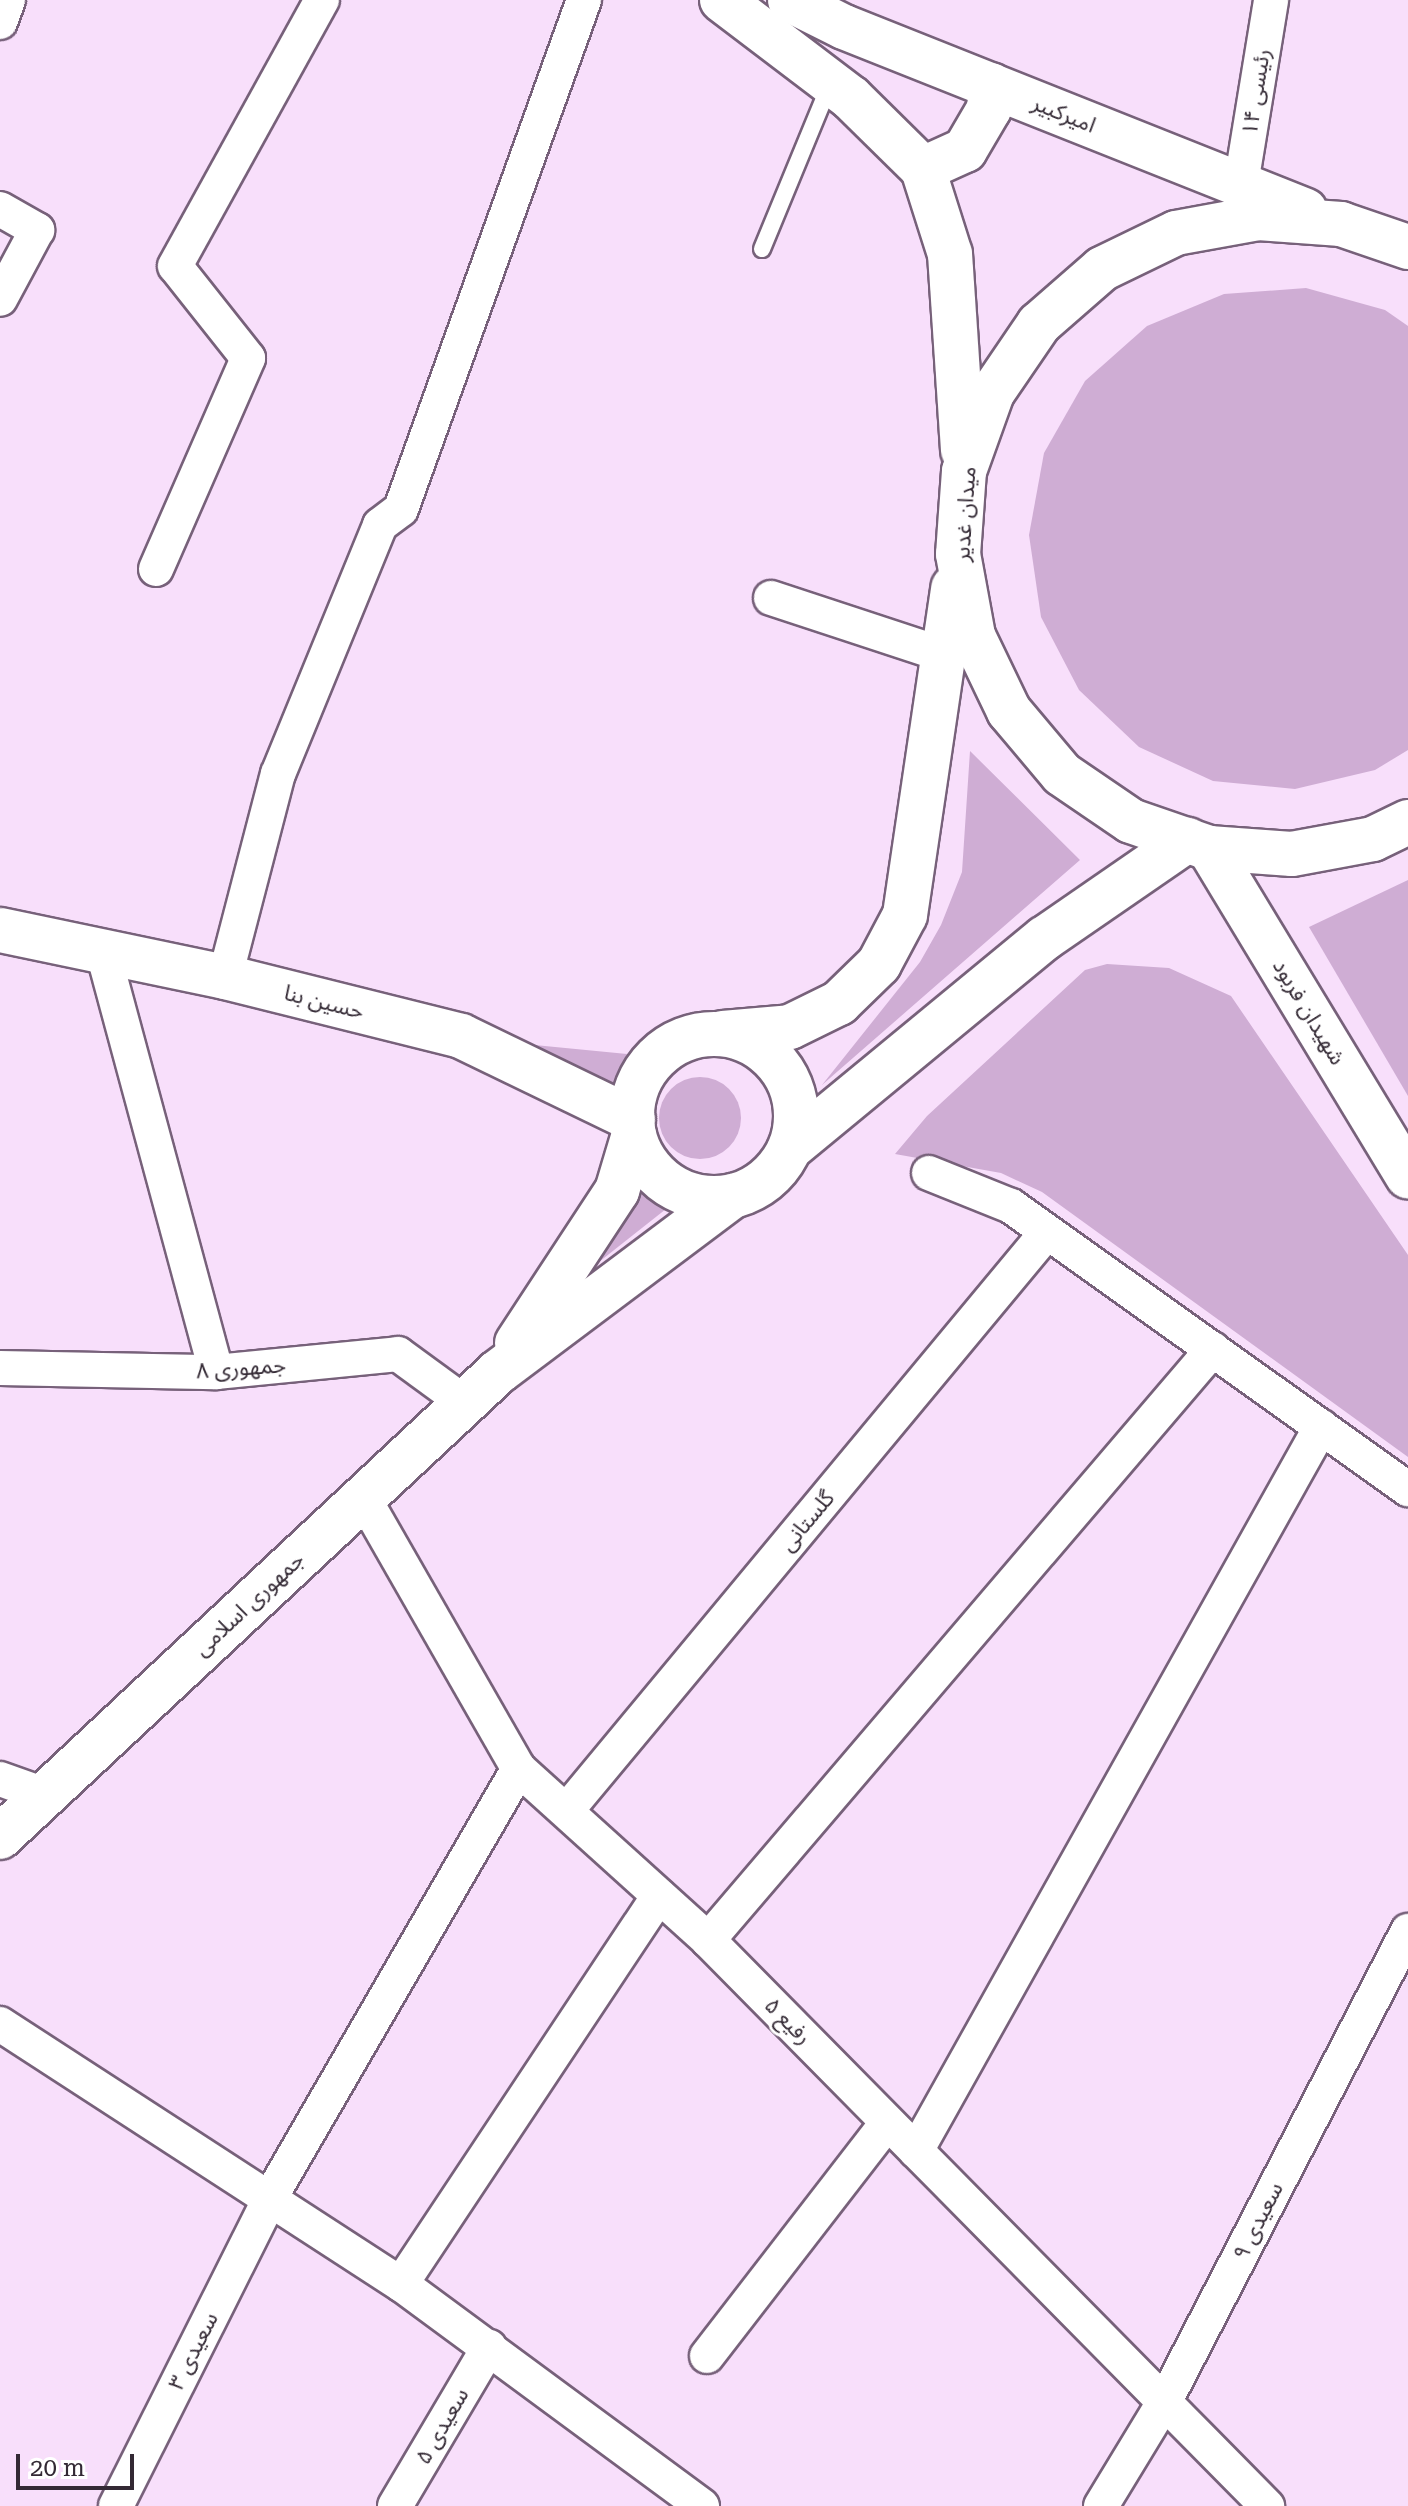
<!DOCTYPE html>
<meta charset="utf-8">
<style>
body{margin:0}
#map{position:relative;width:1408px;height:2506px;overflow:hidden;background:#f8dffb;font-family:"Roboto Serif","Noto Sans Arabic",serif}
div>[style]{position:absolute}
.green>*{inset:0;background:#cfadd4}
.round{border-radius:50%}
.roads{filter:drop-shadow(2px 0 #77617a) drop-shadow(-2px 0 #77617a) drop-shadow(0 2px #77617a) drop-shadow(0 -2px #77617a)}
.lane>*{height:16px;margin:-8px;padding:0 8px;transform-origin:8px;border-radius:8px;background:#fff}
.street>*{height:34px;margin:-17px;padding:0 17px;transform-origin:17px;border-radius:17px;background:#fff}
.secondary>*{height:44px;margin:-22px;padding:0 22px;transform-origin:22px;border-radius:22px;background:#fff}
.secondary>.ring{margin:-22px;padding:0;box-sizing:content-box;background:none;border:44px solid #fff;border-radius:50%}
span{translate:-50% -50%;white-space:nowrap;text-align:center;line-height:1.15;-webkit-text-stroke:6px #fff;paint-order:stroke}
.street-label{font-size:22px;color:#332934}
.scale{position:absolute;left:16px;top:2454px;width:118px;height:36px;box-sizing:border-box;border:4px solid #332934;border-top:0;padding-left:10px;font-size:24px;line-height:28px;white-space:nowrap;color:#332934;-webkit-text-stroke:6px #fff;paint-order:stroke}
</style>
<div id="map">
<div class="green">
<div style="clip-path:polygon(1306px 288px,1385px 310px,1408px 326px,1408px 750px,1375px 770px,1295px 789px,1213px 781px,1139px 747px,1079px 690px,1041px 617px,1029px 535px,1044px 453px,1085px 381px,1147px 326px,1224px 294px)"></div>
<div style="clip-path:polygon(970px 751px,1080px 860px,822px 1085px,920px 962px,941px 925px,962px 872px)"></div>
<div style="clip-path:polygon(1408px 880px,1408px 1096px,1309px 927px)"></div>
<div style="clip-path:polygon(1107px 964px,1169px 968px,1231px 996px,1408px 1255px,1408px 1457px,1042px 1192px,1001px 1173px,895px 1154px,927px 1116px,1085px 970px)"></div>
<div style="clip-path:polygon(514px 1043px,627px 1054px,609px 1096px)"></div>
<div class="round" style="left:659px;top:1077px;width:82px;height:82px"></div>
<div style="clip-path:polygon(637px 1182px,666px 1209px,585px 1273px,620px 1228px,635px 1201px)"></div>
</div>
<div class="roads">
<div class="lane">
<div style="left:762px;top:249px;width:178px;rotate:-67.6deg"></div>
</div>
<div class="street">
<div style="left:0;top:22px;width:23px;rotate:-70deg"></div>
<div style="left:1241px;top:184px;width:186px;rotate:-80.7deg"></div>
<div style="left:0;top:209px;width:43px;rotate:29.6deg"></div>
<div style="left:37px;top:230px;width:78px;rotate:118.2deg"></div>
<div style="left:156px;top:569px;width:230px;rotate:-66.4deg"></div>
<div style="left:248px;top:358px;width:117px;rotate:-128.4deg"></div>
<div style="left:175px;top:266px;width:304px;rotate:-61.1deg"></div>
<div style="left:771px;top:598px;width:182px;rotate:18.2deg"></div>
<div style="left:103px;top:952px;width:435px;rotate:74.9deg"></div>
<div style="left:225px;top:977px;width:210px;rotate:-75.4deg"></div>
<div style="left:278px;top:774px;width:269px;rotate:-67.7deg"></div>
<div style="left:380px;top:525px;width:26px;rotate:-37deg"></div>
<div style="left:401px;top:509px;width:541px;rotate:-70.23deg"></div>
<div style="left:929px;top:1173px;width:88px;rotate:21.9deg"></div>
<div style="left:1011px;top:1206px;width:488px;rotate:35.5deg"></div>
<div style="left:0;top:1368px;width:216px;rotate:1.1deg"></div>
<div style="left:216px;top:1372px;width:183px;rotate:-5.6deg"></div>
<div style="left:398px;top:1354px;width:83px;rotate:36.2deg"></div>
<div style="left:363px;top:1497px;width:314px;rotate:60.2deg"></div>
<div style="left:519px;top:1769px;width:255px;rotate:42.1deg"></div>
<div style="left:708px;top:1940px;width:796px;rotate:45.36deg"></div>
<div style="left:0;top:1779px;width:48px;rotate:19.6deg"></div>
<div style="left:567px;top:1810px;width:751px;rotate:-50.29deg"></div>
<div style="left:708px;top:1940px;width:777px;rotate:-49.49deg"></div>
<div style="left:0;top:2024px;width:478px;rotate:33deg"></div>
<div style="left:401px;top:2284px;width:374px;rotate:36.4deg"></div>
<div style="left:916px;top:2151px;width:830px;rotate:-60.78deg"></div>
<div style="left:401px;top:2284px;width:466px;rotate:-56.4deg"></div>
<div style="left:707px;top:2356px;width:294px;rotate:-52.3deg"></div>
<div style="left:116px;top:2506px;width:347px;rotate:-63.4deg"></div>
<div style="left:271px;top:2196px;width:494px;rotate:-59.9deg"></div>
<div style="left:395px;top:2506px;width:185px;rotate:-59.4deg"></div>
<div style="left:1101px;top:2506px;width:125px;rotate:-58.7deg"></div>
<div style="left:1166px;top:2399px;width:527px;rotate:-62.66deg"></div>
</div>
<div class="secondary">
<div style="left:722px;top:0;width:162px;rotate:37.2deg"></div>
<div style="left:851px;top:98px;width:101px;rotate:44.6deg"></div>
<div style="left:923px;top:169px;width:89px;rotate:72.4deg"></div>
<div style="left:950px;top:254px;width:197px;rotate:86.2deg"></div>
<div style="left:790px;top:0;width:60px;rotate:26.6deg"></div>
<div style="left:844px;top:27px;width:496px;rotate:21.7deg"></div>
<div style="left:923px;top:169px;width:46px;rotate:-24.3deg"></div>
<div style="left:965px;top:150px;width:48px;rotate:-59.7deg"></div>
<div style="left:989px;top:109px;width:24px;rotate:-85deg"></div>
<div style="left:1408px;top:247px;width:71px;rotate:-161.1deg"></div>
<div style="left:1341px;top:224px;width:83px;rotate:-175.9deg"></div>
<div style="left:1258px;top:218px;width:83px;rotate:169.6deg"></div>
<div style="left:1176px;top:233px;width:82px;rotate:154.1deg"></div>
<div style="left:1102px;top:269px;width:84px;rotate:138.9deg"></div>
<div style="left:1039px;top:324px;width:83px;rotate:124.3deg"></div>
<div style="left:992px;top:393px;width:83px;rotate:109.7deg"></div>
<div style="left:964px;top:471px;width:83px;rotate:94.1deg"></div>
<div style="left:958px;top:554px;width:83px;rotate:79.6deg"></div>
<div style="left:973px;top:636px;width:83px;rotate:64.4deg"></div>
<div style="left:1009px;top:711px;width:82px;rotate:49.9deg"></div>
<div style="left:1062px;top:774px;width:83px;rotate:34.3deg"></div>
<div style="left:1131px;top:821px;width:83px;rotate:19.1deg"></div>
<div style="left:1209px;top:848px;width:83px;rotate:4.1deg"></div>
<div style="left:1292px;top:854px;width:82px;rotate:-10.5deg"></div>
<div style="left:1373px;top:839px;width:39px;rotate:-26deg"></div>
<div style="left:1209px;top:848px;width:384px;rotate:58.8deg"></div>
<div style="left:0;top:930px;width:230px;rotate:11.8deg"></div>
<div style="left:225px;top:977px;width:243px;rotate:14deg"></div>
<div style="left:461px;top:1036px;width:191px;rotate:25.8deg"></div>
<div style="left:723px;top:1033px;width:67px;rotate:-5.1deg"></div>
<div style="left:790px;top:1027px;width:55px;rotate:-26.1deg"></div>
<div style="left:839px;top:1003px;width:56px;rotate:-44.3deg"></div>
<div style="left:879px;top:964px;width:55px;rotate:-62deg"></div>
<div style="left:905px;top:915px;width:331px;rotate:-81.6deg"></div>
<div class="ring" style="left:632px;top:1034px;width:120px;height:120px"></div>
<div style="left:790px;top:1148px;width:330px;rotate:-39.5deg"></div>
<div style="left:1045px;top:938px;width:173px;rotate:-34.6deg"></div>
<div style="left:517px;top:1343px;width:182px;rotate:-56.7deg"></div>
<div style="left:617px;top:1191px;width:59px;rotate:-73.4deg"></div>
<div style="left:0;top:1837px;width:681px;rotate:-43.04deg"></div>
<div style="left:498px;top:1372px;width:293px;rotate:-36.9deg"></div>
</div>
</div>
<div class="street-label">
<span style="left:1256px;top:92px;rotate:-81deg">رئیسی ۱۴</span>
<span style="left:1064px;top:114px;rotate:22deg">امیرکبیر</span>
<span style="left:965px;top:514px;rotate:-86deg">میدان غدیر</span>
<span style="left:324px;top:1002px;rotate:14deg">حسین بنا</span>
<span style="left:1309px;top:1012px;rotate:59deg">شهيدان فربود</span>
<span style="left:241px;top:1368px;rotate:-4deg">جمهوری ۸</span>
<span style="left:807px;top:1521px;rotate:-50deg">گلستانی</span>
<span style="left:249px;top:1604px;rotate:-43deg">جمهوری اسلامی</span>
<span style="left:788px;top:2021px;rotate:45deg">رفیع ۵</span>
<span style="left:1258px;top:2221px;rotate:-63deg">سعیدی ۹</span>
<span style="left:193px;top:2351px;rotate:-63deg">سعیدی ۳</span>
<span style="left:442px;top:2426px;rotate:-60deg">سعیدی ۵</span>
</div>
<div class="scale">20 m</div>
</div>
